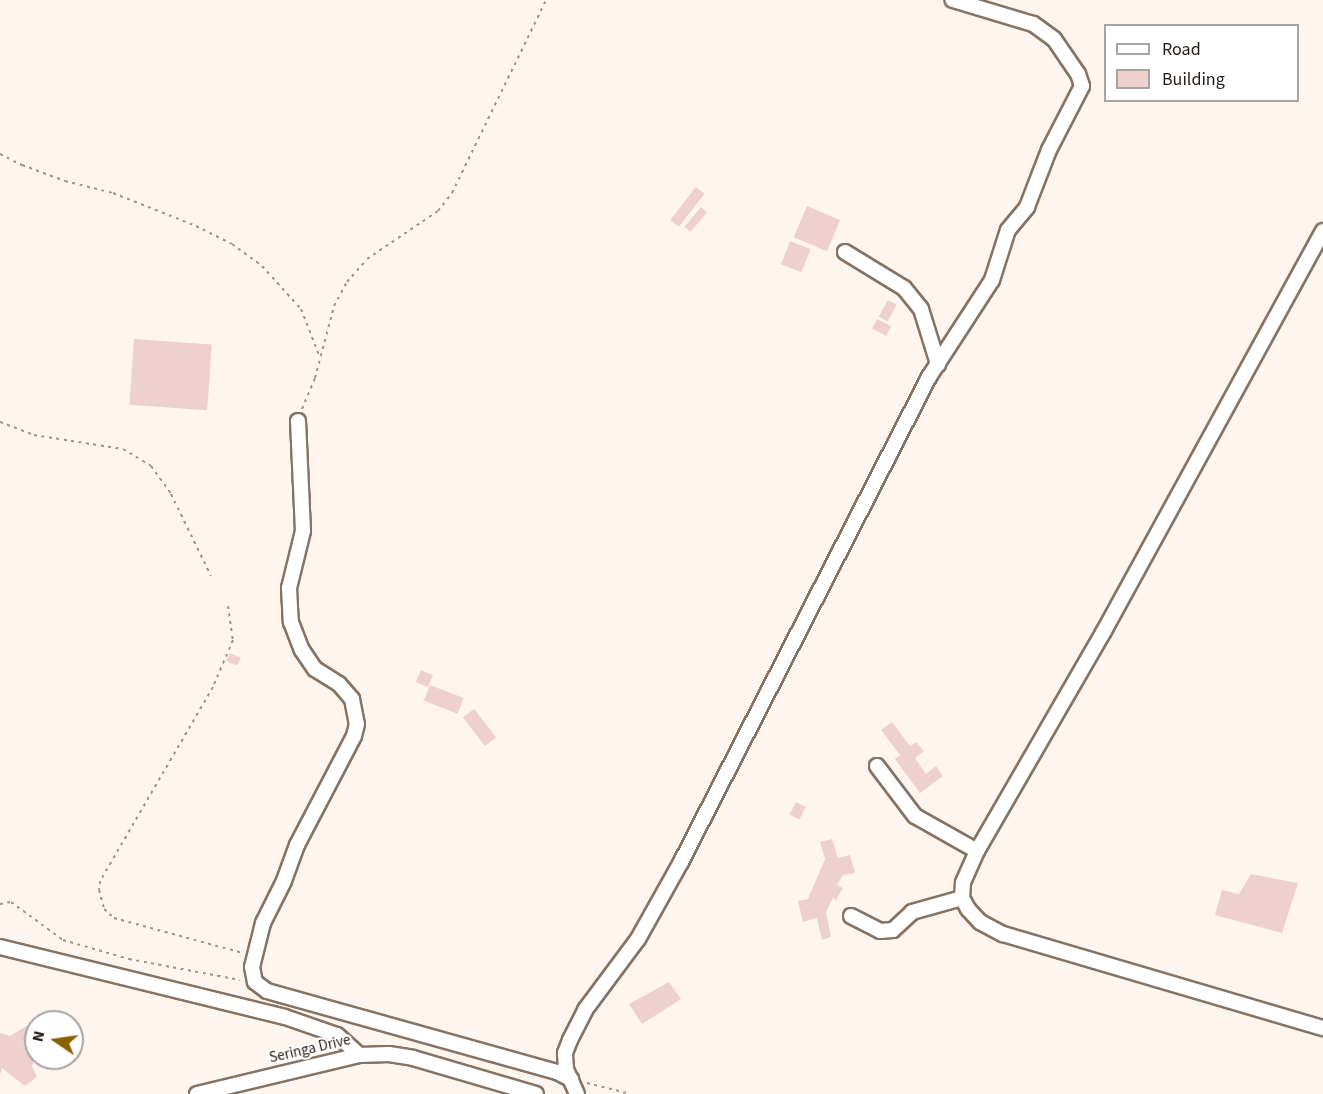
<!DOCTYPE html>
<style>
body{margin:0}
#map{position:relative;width:1323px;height:1094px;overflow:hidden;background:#fef5ee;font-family:"Source Sans 3",sans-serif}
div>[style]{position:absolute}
.building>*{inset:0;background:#eed1ce;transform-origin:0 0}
.path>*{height:2px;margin-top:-1px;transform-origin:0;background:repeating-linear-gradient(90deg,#9c948d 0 3px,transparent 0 7.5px)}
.roads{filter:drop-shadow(2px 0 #867363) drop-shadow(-2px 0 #867363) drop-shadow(0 2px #867363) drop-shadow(0 -2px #867363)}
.minor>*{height:14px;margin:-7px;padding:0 7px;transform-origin:7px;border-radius:7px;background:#fff}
span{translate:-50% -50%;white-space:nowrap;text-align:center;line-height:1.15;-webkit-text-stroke:4.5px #fff;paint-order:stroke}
.street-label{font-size:15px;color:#231c15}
.legend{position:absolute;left:1104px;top:24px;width:195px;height:78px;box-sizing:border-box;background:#fff;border:2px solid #a7a4a1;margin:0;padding:8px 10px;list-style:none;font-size:18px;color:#231c15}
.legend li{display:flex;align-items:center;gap:12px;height:30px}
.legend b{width:30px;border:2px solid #a7a4a1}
.north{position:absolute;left:24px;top:1010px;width:60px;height:60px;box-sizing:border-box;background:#fff;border:2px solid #a7a4a1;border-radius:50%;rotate:283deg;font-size:16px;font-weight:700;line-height:24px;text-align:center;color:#231c15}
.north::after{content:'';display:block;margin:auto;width:21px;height:27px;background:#8a6001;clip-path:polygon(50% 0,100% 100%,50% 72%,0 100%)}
</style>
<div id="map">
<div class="building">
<div style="left:696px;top:187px;width:11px;height:42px;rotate:38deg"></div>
<div style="left:807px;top:206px;width:36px;height:34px;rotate:23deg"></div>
<div style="left:701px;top:207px;width:8px;height:26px;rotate:40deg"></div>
<div style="left:790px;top:241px;width:22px;height:25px;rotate:21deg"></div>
<div style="left:888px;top:300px;width:10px;height:19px;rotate:29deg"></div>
<div style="left:877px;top:319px;width:16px;height:11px;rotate:27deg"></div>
<div style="left:134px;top:339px;width:78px;height:66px;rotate:4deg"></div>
<div style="clip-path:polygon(230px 653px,241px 658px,238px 664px,235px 665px,226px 661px)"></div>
<div style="left:421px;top:670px;width:13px;height:13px;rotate:23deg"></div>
<div style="left:430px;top:685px;width:36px;height:17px;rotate:21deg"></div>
<div style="left:474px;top:709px;width:36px;height:14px;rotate:52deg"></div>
<div style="clip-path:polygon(892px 722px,910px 746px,916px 742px,924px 751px,915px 758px,926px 774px,936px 766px,943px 776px,920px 793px,895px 759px,900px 755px,881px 730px)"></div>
<div style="left:796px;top:802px;width:11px;height:14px;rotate:27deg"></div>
<div style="clip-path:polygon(832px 839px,838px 858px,850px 855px,855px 873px,843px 875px,837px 885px,843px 888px,836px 900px,833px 898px,826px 912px,831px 937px,822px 940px,817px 918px,803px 922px,798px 901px,808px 899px,825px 859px,820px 842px)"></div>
<div style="clip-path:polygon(1251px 874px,1298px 883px,1282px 933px,1215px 915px,1222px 890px,1239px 894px)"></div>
<div style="clip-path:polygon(669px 982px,681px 999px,642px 1024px,629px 1004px)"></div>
<div style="clip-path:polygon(33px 1022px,36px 1025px,36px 1053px,32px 1066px,37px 1077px,25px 1086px,2px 1068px,0 1075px,0 1033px,10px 1036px)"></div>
</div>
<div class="path">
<div style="left:0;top:154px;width:25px;rotate:27deg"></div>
<div style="left:22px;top:165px;width:46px;rotate:20.4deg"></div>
<div style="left:65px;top:181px;width:49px;rotate:14deg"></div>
<div style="left:113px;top:193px;width:89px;rotate:21.7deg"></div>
<div style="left:196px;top:226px;width:40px;rotate:26.6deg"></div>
<div style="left:232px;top:244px;width:37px;rotate:36deg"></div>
<div style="left:262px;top:266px;width:58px;rotate:47.8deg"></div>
<div style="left:301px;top:309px;width:49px;rotate:68.6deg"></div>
<div style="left:302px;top:409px;width:34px;rotate:-67deg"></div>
<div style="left:315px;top:378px;width:74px;rotate:-75.2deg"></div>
<div style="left:334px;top:306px;width:27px;rotate:-62deg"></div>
<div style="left:347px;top:282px;width:30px;rotate:-49deg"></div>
<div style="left:367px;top:259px;width:86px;rotate:-34.1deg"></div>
<div style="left:438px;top:211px;width:23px;rotate:-52deg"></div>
<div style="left:452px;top:193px;width:215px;rotate:-64deg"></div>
<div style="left:0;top:422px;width:36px;rotate:21deg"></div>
<div style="left:34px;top:435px;width:90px;rotate:8.9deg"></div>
<div style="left:123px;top:449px;width:33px;rotate:31deg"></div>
<div style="left:151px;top:466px;width:34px;rotate:54deg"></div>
<div style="left:171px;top:494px;width:91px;rotate:64deg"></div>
<div style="left:228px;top:606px;width:34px;rotate:82deg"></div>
<div style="left:233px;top:640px;width:51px;rotate:113.1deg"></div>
<div style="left:213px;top:687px;width:225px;rotate:120.2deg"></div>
<div style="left:100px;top:881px;width:9px;rotate:96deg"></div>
<div style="left:99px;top:890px;width:20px;rotate:75deg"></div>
<div style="left:104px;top:909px;width:13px;rotate:42deg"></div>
<div style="left:114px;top:918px;width:134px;rotate:15.2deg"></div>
<div style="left:0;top:904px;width:11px;rotate:-10deg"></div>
<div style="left:11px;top:902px;width:64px;rotate:36.2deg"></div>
<div style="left:63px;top:940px;width:69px;rotate:16.1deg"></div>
<div style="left:129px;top:959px;width:113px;rotate:10.7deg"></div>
<div style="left:587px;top:1083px;width:45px;rotate:14deg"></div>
</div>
<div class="roads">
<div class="minor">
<div style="left:1323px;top:231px;width:456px;rotate:118.7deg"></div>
<div style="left:1104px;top:631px;width:254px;rotate:120deg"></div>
<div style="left:977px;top:851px;width:35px;rotate:114deg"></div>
<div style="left:963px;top:883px;width:15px;rotate:94deg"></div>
<div style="left:962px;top:898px;width:13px;rotate:61deg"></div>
<div style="left:968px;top:909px;width:18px;rotate:47deg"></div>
<div style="left:980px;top:922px;width:26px;rotate:28deg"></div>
<div style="left:1003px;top:934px;width:334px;rotate:16.4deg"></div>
<div style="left:845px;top:252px;width:69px;rotate:31.4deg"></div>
<div style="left:904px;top:288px;width:27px;rotate:51deg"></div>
<div style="left:921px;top:309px;width:58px;rotate:72.8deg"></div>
<div style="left:298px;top:421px;width:110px;rotate:87.4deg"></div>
<div style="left:303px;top:531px;width:59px;rotate:103.8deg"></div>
<div style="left:289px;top:588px;width:34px;rotate:87deg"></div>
<div style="left:291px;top:622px;width:30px;rotate:69deg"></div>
<div style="left:302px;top:650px;width:23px;rotate:56deg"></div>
<div style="left:315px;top:669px;width:28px;rotate:32deg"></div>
<div style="left:339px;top:684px;width:20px;rotate:49deg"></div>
<div style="left:352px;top:699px;width:25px;rotate:79deg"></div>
<div style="left:357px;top:724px;width:12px;rotate:104deg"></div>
<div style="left:354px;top:736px;width:123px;rotate:117.6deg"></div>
<div style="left:297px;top:845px;width:38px;rotate:110deg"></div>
<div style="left:284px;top:881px;width:47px;rotate:116.6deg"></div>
<div style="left:263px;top:923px;width:45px;rotate:104deg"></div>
<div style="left:252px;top:967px;width:15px;rotate:79deg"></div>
<div style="left:255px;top:982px;width:15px;rotate:37deg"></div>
<div style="left:267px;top:991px;width:301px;rotate:15.6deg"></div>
<div style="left:557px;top:1072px;width:16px;rotate:27deg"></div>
<div style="left:877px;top:766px;width:63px;rotate:52.8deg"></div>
<div style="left:915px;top:816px;width:71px;rotate:29.4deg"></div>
<div style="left:851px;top:916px;width:33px;rotate:27deg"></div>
<div style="left:880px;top:931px;width:13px;rotate:-4deg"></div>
<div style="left:893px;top:930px;width:26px;rotate:-43deg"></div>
<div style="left:912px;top:912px;width:52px;rotate:-15.6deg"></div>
<div style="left:0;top:947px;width:293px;rotate:13.8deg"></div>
<div style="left:285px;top:1017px;width:55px;rotate:19.1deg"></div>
<div style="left:337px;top:1035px;width:30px;rotate:42deg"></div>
<div style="left:197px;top:1094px;width:167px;rotate:-13.5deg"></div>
<div style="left:359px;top:1055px;width:30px;rotate:-2deg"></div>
<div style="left:389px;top:1054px;width:24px;rotate:9deg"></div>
<div style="left:413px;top:1058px;width:128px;rotate:16.3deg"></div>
<div style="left:577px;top:1094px;width:27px;rotate:-114deg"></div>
<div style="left:566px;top:1069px;width:16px;rotate:-94deg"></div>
<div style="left:565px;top:1053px;width:14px;rotate:-69deg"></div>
<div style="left:570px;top:1040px;width:34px;rotate:-63deg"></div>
<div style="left:585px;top:1010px;width:89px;rotate:-53.3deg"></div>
<div style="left:638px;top:939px;width:88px;rotate:-60.8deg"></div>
<div style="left:681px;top:862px;width:545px;rotate:-62.92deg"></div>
<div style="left:929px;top:377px;width:116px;rotate:-57deg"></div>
<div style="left:992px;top:280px;width:52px;rotate:-72.3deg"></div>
<div style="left:1008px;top:230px;width:30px;rotate:-50deg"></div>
<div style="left:1027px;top:207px;width:61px;rotate:-68.9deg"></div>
<div style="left:1049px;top:150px;width:72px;rotate:-62.7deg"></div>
<div style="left:1082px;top:86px;width:13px;rotate:-108deg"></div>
<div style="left:1078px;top:74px;width:42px;rotate:-124.4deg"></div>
<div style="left:1054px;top:39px;width:26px;rotate:-144deg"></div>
<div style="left:1033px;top:24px;width:84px;rotate:-163.3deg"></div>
</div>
</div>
<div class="street-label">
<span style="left:310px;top:1049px;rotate:-13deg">Seringa Drive</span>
</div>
<ul class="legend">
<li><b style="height:8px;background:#fff"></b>Road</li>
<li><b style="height:16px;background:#eed1ce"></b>Building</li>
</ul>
<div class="north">N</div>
</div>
